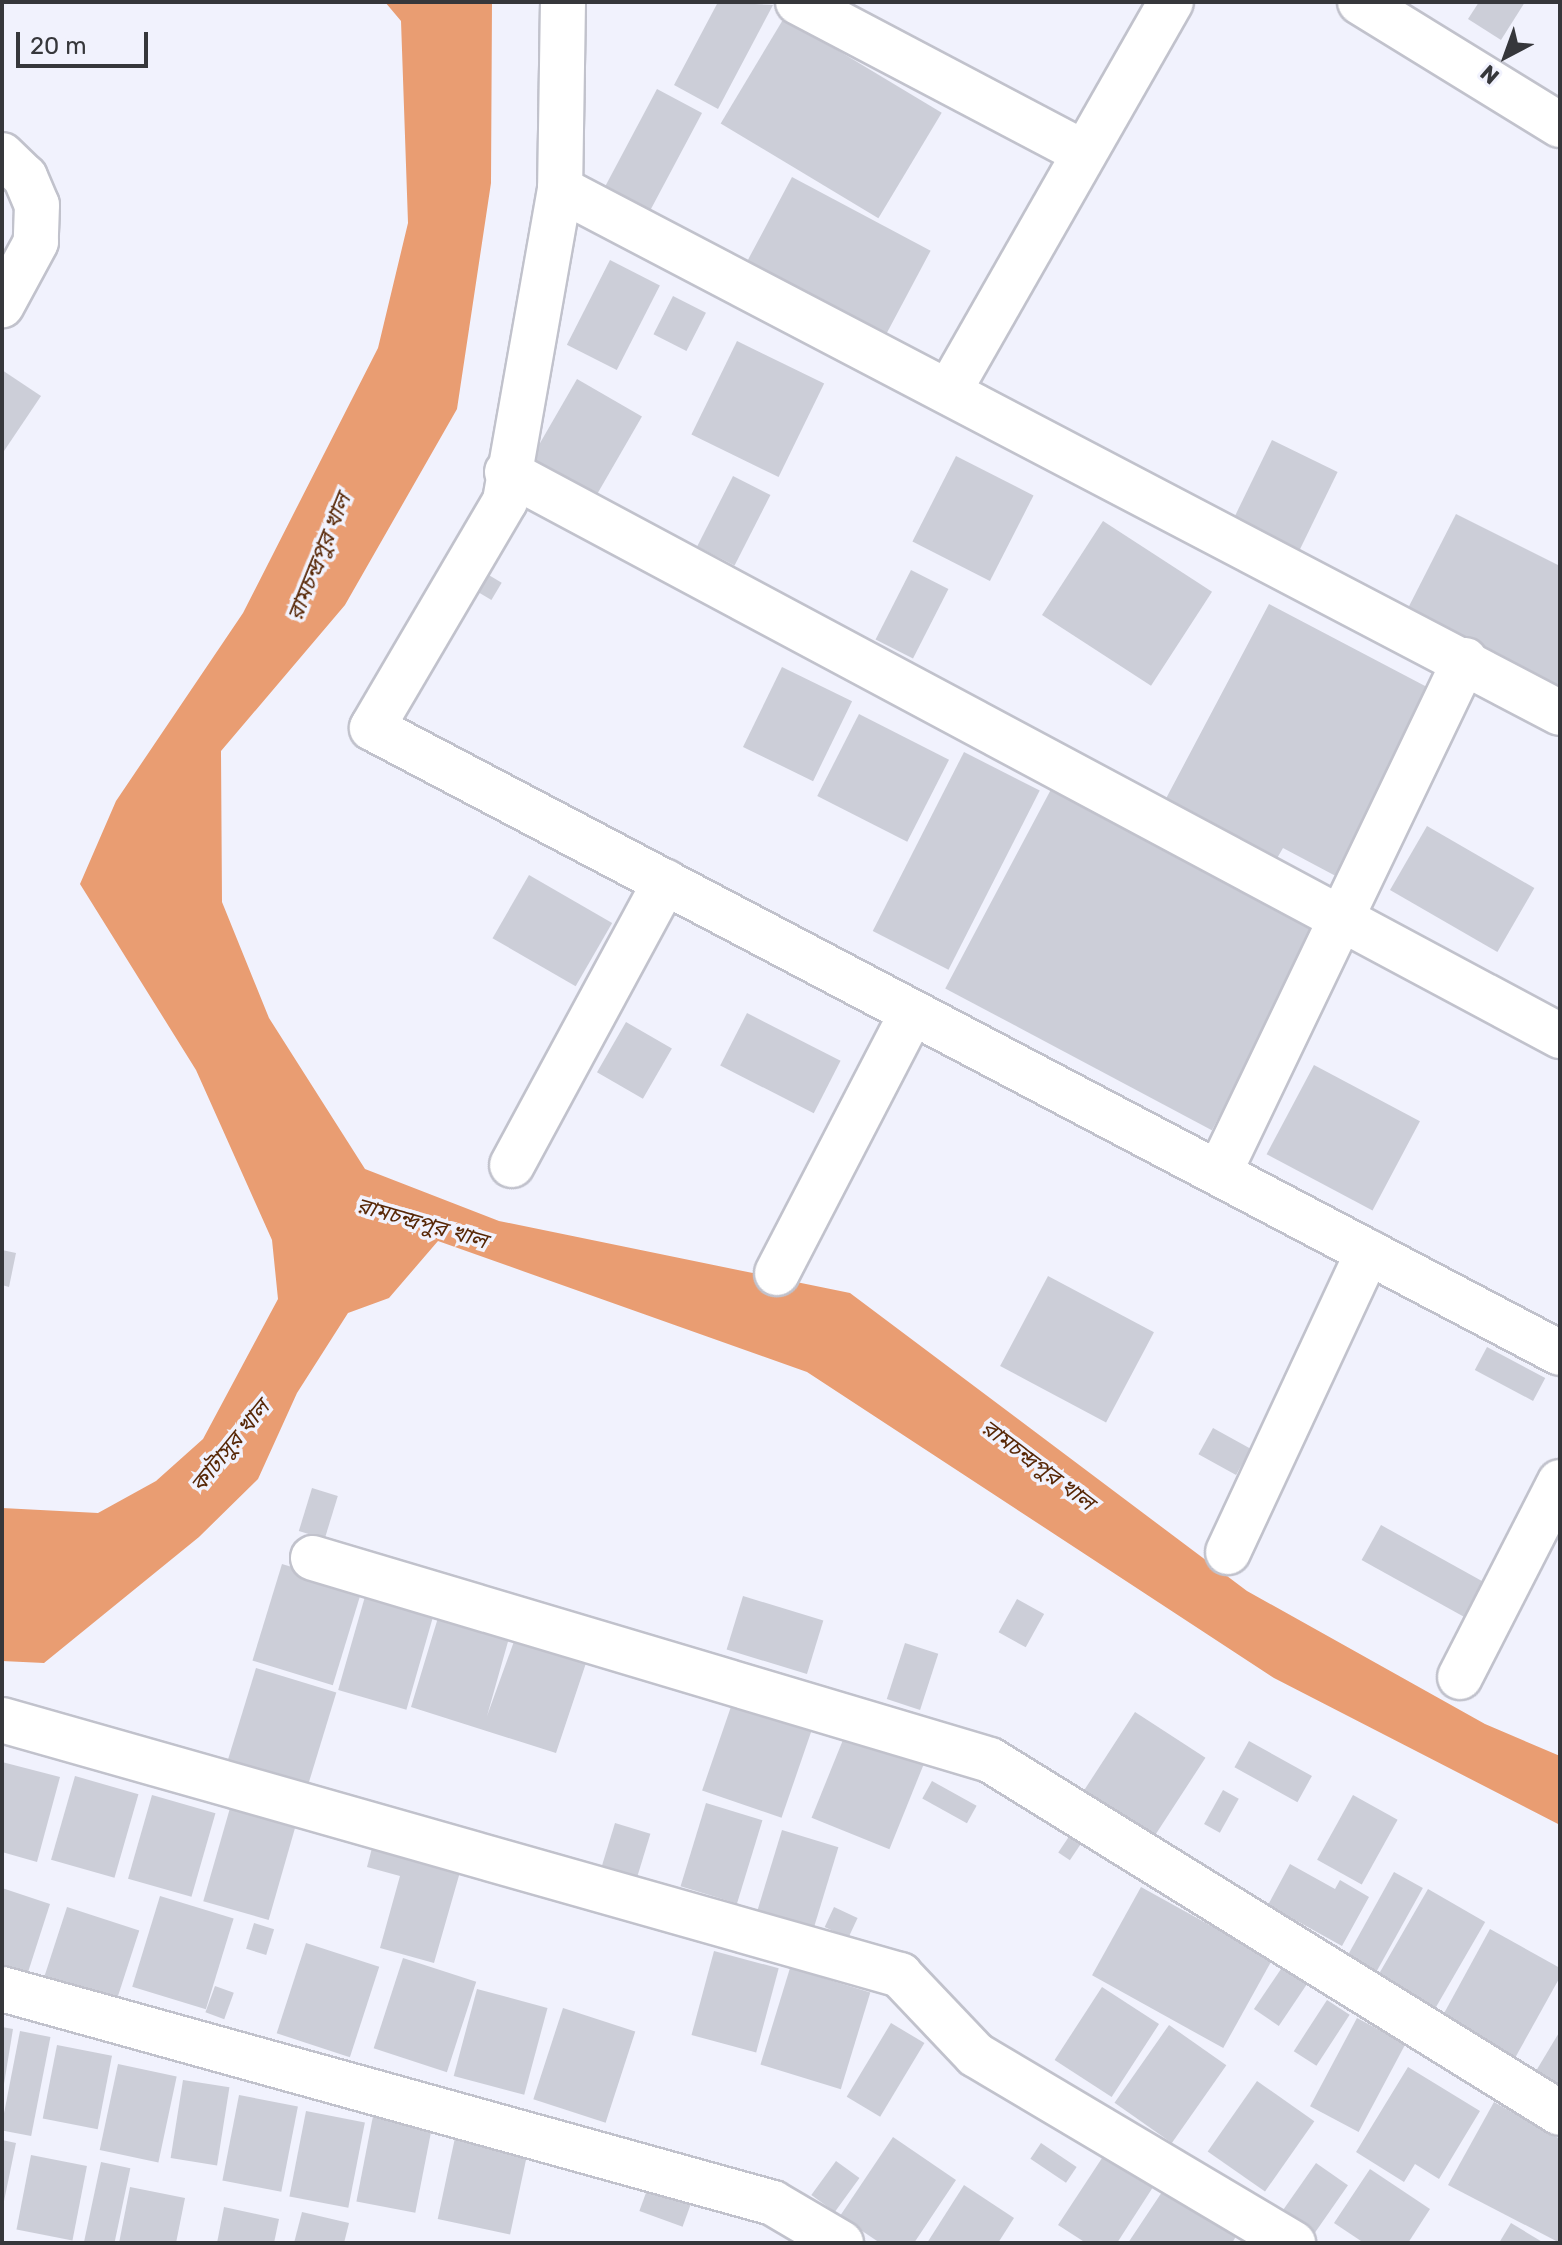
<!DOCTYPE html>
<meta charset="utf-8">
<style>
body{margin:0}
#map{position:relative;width:1562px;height:2245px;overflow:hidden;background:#f1f2fd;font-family:Rubik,"Noto Sans Bengali",sans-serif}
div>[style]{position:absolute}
.water>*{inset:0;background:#e99d72}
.building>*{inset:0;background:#ccced8;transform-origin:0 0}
.roads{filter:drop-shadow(2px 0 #c1c2cc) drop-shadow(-2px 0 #c1c2cc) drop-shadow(0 2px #c1c2cc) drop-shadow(0 -2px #c1c2cc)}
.minor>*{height:44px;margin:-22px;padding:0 22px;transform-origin:22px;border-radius:22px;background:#fff}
span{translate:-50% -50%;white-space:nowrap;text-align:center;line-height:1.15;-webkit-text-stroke:7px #f1f2fd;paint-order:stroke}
.water-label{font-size:22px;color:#572706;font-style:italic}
.frame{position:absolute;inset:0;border:4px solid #36373b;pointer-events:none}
.north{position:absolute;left:1466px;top:16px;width:80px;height:80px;-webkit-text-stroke:6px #f1f2fd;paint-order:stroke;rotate:221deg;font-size:22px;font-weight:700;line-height:32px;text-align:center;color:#36373b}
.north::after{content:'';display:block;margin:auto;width:28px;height:36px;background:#36373b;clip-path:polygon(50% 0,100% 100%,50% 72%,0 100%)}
.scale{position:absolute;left:16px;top:32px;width:132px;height:36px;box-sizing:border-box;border:4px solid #36373b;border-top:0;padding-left:10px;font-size:24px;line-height:28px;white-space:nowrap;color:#36373b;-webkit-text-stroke:6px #f1f2fd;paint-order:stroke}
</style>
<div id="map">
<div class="water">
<div style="clip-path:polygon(385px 2px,492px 2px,491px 183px,457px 409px,345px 605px,221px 751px,222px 902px,269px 1018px,365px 1169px,499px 1221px,850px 1293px,1247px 1591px,1485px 1724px,1560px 1756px,1560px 1825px,1274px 1678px,807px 1372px,438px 1241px,389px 1298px,348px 1313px,297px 1393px,258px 1479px,199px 1537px,44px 1663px,2px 1661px,2px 1508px,98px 1513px,156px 1481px,203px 1439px,278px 1299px,272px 1240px,196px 1070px,80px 884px,116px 801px,243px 613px,378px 348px,408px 223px,401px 21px)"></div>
</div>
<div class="building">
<div style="clip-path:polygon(718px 2px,773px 5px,718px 109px,674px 85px)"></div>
<div style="clip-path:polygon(1479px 2px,1525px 2px,1501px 40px,1468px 19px)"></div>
<div style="left:784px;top:18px;width:184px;height:123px;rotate:31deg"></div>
<div style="left:657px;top:89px;width:51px;height:117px;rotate:28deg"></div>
<div style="left:792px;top:177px;width:157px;height:114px;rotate:28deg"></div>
<div style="left:610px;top:260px;width:56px;height:95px;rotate:27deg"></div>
<div style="left:673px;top:296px;width:37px;height:43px;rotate:27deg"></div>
<div style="left:737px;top:341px;width:97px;height:104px;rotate:26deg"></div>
<div style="clip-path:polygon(2px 370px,41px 396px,2px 454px)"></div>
<div style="left:577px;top:379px;width:75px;height:93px;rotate:30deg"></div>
<div style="left:1272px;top:440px;width:73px;height:95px;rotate:26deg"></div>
<div style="left:956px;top:456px;width:87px;height:96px;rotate:27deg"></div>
<div style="left:733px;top:476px;width:42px;height:79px;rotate:27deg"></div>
<div style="clip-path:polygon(1456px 514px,1560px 566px,1560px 698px,1403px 618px)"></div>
<div style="left:1103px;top:521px;width:130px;height:112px;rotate:33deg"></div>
<div style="left:911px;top:570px;width:42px;height:78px;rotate:27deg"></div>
<div style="left:482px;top:571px;width:23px;height:20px;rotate:31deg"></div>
<div style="clip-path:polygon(1269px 604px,1446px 697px,1347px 882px,1283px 848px,1272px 867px,1161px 808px)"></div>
<div style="left:782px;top:667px;width:78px;height:89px;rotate:26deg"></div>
<div style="left:859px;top:714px;width:101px;height:92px;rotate:27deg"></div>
<div style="left:964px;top:752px;width:85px;height:201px;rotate:27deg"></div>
<div style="left:1056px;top:780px;width:302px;height:236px;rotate:28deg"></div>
<div style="left:1427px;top:826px;width:124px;height:74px;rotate:30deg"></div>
<div style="left:529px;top:875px;width:96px;height:73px;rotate:30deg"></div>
<div style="left:747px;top:1013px;width:105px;height:59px;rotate:27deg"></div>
<div style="left:626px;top:1022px;width:53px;height:58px;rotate:30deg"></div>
<div style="left:1314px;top:1065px;width:120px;height:101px;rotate:28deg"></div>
<div style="clip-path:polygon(2px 1250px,16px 1253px,9px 1287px,2px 1285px)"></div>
<div style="left:1048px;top:1276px;width:120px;height:102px;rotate:28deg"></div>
<div style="left:1487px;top:1347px;width:66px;height:26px;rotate:28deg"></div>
<div style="left:1213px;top:1428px;width:43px;height:30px;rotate:29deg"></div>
<div style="left:312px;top:1488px;width:27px;height:45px;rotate:17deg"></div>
<div style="left:1381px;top:1525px;width:121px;height:40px;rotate:29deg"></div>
<div style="left:282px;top:1564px;width:84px;height:101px;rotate:17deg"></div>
<div style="left:366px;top:1593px;width:71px;height:101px;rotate:16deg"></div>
<div style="left:743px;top:1596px;width:84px;height:56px;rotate:17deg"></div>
<div style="left:1017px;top:1599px;width:31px;height:38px;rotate:29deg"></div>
<div style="clip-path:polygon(440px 1611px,511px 1631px,487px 1716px,517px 1633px,588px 1657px,556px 1753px,411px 1707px)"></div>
<div style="left:905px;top:1643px;width:35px;height:59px;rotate:18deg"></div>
<div style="left:256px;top:1668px;width:84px;height:101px;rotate:17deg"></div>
<div style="left:735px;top:1695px;width:84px;height:101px;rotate:19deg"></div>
<div style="left:1135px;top:1712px;width:84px;height:100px;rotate:33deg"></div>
<div style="left:849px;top:1725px;width:84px;height:100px;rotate:22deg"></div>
<div style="left:1249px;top:1741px;width:72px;height:30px;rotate:29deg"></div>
<div style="clip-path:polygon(2px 1762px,60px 1777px,37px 1862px,2px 1852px)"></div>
<div style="left:75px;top:1776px;width:66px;height:87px;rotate:16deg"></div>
<div style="left:932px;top:1781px;width:51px;height:20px;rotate:29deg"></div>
<div style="left:1223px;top:1790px;width:18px;height:39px;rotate:29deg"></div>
<div style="left:152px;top:1795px;width:66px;height:87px;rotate:16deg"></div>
<div style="left:1353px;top:1795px;width:51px;height:74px;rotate:29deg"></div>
<div style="left:706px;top:1803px;width:59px;height:87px;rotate:17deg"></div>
<div style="left:230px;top:1808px;width:68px;height:97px;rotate:16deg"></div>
<div style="left:615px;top:1823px;width:37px;height:47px;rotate:17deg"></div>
<div style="left:782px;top:1830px;width:59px;height:88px;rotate:17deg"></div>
<div style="left:1070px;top:1835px;width:14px;height:21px;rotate:34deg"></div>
<div style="clip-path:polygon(372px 1848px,460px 1872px,434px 1963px,380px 1948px,400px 1876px,367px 1867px)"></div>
<div style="clip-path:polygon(1290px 1864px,1335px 1889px,1340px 1880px,1369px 1897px,1342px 1946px,1268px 1905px)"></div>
<div style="left:1394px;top:1872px;width:33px;height:99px;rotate:29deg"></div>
<div style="left:1141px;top:1887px;width:150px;height:101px;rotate:29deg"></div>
<div style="clip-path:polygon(2px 1888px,50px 1904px,21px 1994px,2px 1987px)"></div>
<div style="left:1428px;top:1889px;width:66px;height:102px;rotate:30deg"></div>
<div style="left:160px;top:1896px;width:77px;height:95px;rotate:17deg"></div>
<div style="left:67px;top:1907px;width:76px;height:95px;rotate:18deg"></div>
<div style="left:834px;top:1907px;width:26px;height:22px;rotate:25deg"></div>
<div style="left:254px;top:1923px;width:21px;height:27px;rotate:17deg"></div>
<div style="clip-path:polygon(1490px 1929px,1560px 1968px,1560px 1977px,1515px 2058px,1442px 2017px)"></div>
<div style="left:306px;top:1943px;width:77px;height:95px;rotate:18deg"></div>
<div style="left:714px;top:1951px;width:67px;height:87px;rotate:15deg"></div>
<div style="left:403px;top:1958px;width:77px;height:95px;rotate:18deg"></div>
<div style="left:1283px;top:1966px;width:30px;height:52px;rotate:34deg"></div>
<div style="left:790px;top:1968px;width:84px;height:101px;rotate:17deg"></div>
<div style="left:215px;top:1986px;width:20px;height:28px;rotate:20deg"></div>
<div style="left:1102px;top:1987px;width:68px;height:87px;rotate:33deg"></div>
<div style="left:477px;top:1989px;width:73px;height:90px;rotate:15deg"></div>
<div style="left:1327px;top:2000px;width:27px;height:61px;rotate:33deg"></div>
<div style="left:563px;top:2008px;width:76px;height:96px;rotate:18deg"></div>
<div style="left:1357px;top:2018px;width:55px;height:100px;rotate:28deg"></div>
<div style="left:891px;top:2023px;width:39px;height:86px;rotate:31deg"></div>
<div style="left:1169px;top:2025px;width:70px;height:95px;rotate:35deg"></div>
<div style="clip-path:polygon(2px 2027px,13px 2029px,4px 2084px,2px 2084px)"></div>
<div style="left:20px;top:2031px;width:31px;height:101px;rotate:11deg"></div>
<div style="clip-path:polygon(1560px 2031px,1560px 2093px,1533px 2076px)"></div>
<div style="left:57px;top:2045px;width:56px;height:75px;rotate:11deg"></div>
<div style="left:118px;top:2064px;width:60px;height:88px;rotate:12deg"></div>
<div style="clip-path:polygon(1408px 2067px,1480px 2111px,1439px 2179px,1415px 2164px,1404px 2182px,1356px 2152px)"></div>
<div style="left:183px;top:2080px;width:47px;height:79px;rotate:9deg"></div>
<div style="left:1257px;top:2081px;width:70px;height:86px;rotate:35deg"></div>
<div style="left:239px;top:2095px;width:60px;height:87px;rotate:11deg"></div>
<div style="clip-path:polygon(1494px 2102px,1560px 2139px,1560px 2243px,1448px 2185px)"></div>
<div style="left:306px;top:2111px;width:60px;height:87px;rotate:11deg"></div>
<div style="left:373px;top:2116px;width:60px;height:87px;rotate:11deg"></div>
<div style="left:456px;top:2133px;width:74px;height:88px;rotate:12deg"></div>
<div style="clip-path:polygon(893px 2137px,956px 2180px,914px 2243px,880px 2243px,840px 2216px)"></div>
<div style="clip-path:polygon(2px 2140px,16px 2143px,3px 2206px,2px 2205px)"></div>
<div style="left:1041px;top:2143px;width:43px;height:19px;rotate:34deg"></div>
<div style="clip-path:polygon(1106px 2152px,1155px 2184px,1117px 2243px,1086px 2243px,1058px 2225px)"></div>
<div style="left:31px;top:2155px;width:57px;height:76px;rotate:11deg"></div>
<div style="left:836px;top:2161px;width:29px;height:42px;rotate:36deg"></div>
<div style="left:101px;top:2162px;width:30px;height:83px;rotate:12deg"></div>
<div style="left:1316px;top:2163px;width:39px;height:58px;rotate:35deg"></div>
<div style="clip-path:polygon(1370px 2169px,1430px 2209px,1408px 2243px,1364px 2243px,1334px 2223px)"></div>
<div style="left:651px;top:2179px;width:46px;height:34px;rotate:20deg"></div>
<div style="clip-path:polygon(1168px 2183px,1240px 2230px,1232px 2243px,1128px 2243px)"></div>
<div style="clip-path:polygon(964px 2185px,1014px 2218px,998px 2243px,927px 2243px)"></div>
<div style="clip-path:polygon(130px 2187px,185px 2198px,176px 2243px,119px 2243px)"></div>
<div style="clip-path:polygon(224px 2207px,279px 2219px,274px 2243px,217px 2243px)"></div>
<div style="clip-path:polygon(302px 2212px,349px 2223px,344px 2243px,294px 2243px)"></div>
<div style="clip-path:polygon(1511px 2223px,1544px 2243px,1499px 2243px)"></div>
</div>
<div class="roads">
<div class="minor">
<div style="left:563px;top:2px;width:187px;rotate:90.9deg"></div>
<div style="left:560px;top:189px;width:317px;rotate:100deg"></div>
<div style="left:505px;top:501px;width:263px;rotate:120.4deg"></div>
<div style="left:372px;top:728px;width:1342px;rotate:27.75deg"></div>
<div style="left:798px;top:2px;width:323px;rotate:27.8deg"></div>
<div style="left:1360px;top:2px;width:235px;rotate:31.6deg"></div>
<div style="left:2px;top:155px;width:32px;rotate:44deg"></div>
<div style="left:25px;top:177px;width:30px;rotate:67deg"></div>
<div style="left:37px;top:205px;width:37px;rotate:92deg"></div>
<div style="left:36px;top:242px;width:72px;rotate:118.4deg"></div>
<div style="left:560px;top:189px;width:1129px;rotate:27.65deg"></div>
<div style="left:949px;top:391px;width:448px;rotate:-60.3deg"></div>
<div style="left:507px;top:472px;width:1195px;rotate:28.17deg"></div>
<div style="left:512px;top:1165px;width:322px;rotate:-61.6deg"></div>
<div style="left:1219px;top:1173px;width:569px;rotate:-64.38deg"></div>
<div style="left:777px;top:1273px;width:293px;rotate:-62.6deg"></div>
<div style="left:1228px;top:1552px;width:331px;rotate:-65deg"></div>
<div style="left:313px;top:1558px;width:706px;rotate:16.61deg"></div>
<div style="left:990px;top:1760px;width:670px;rotate:31.77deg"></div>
<div style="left:1460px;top:1677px;width:219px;rotate:-62.9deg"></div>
<div style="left:2px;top:1720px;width:934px;rotate:15.85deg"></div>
<div style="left:900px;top:1975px;width:110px;rotate:46.5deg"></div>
<div style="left:976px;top:2055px;width:369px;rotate:30.7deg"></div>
<div style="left:2px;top:1989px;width:800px;rotate:15.51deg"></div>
<div style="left:773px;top:2203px;width:79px;rotate:30.5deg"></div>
</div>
</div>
<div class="water-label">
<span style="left:319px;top:557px;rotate:-68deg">রামচন্দ্রপুর খাল</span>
<span style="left:422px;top:1223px;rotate:16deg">রামচন্দ্রপুর খাল</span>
<span style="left:230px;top:1446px;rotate:-51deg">কাটাসুর খাল</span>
<span style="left:1038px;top:1465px;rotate:37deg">রামচন্দ্রপুর খাল</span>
</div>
<div class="frame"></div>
<div class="north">N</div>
<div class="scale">20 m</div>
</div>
